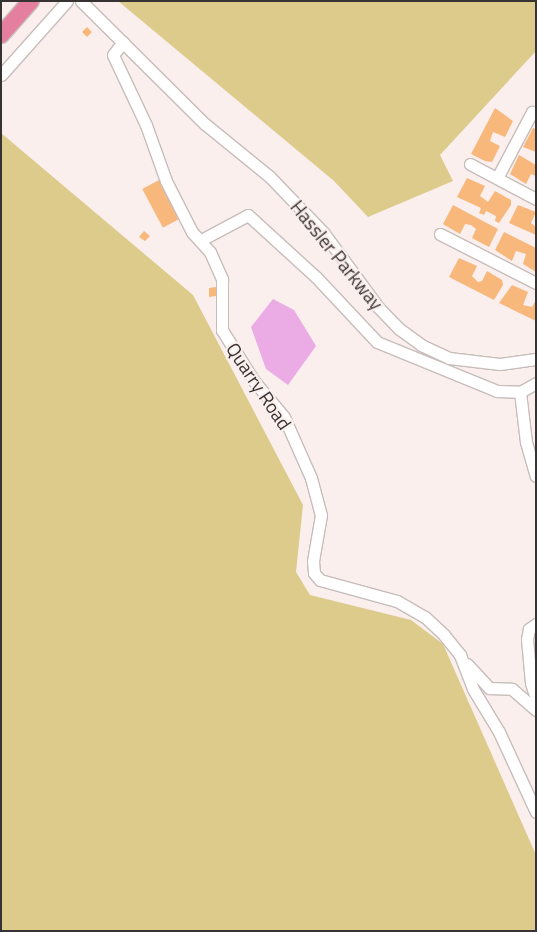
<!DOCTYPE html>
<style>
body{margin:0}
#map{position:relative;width:537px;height:932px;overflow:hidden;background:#faefed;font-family:"Titillium Web",sans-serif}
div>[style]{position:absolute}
.green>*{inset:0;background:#ddcb8b}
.water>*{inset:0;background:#ebabe5}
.building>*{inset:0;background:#f8b87c;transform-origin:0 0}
.roads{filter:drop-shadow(1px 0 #c7bdbb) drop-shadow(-1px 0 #c7bdbb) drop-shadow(0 1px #c7bdbb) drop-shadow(0 -1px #c7bdbb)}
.minor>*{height:11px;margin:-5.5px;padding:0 5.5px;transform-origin:5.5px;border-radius:5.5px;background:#fff}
.highway>*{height:16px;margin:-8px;padding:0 8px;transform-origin:8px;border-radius:8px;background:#e57f9f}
span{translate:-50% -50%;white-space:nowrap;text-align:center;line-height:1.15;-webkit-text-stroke:4.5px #faefed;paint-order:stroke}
.street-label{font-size:19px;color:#373332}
.frame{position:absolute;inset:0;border:2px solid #373332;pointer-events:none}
</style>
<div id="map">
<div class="green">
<div style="clip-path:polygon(118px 1px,536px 1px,536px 51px,440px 155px,453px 181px,368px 217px,334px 181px)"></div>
<div style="clip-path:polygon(1px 133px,193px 295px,303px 505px,296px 572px,310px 595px,411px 620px,443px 644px,536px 855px,536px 931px,1px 931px)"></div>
</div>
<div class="water">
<div style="clip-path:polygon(273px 299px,294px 310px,316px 346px,288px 385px,266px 369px,251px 327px)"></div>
</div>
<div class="building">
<div style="left:87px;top:27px;width:7px;height:7px;rotate:45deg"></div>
<div style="clip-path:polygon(495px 108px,513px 121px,505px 137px,493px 132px,490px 141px,500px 146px,492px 162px,485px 161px,471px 154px)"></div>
<div style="clip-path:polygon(533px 128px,536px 129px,536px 152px,523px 147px)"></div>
<div style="clip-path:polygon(519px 155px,536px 165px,536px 176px,531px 174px,526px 184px,510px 174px)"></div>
<div style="clip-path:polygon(467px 178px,485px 186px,480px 196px,488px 202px,495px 191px,511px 200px,511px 205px,499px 223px,495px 221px,496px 216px,486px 211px,484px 215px,479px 213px,481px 208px,457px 197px)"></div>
<div style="left:159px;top:180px;width:44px;height:19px;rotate:62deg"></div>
<div style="clip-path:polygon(453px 205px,498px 229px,489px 247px,472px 238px,476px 229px,471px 225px,465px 224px,460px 234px,443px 224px)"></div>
<div style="clip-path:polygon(518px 205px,536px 212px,531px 223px,536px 227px,536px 235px,509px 223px)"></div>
<div style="clip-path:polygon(144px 231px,150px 236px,145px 241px,139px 237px)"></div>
<div style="clip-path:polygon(504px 232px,536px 248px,536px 272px,523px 264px,526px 254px,516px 251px,512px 261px,495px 250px)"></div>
<div style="clip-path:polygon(459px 258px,477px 266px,472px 276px,478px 282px,482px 281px,487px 271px,502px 280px,503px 285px,494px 300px,449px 277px)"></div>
<div style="clip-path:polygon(512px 285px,528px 292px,523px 305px,532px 307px,536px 300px,536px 321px,499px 303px)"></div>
<div style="clip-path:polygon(216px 287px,216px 296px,209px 297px,209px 288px)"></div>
</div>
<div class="roads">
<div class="minor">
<div style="left:81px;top:1px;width:175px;rotate:44.8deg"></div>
<div style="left:205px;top:124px;width:84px;rotate:39.2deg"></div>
<div style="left:270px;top:177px;width:76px;rotate:46.1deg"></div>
<div style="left:323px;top:232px;width:93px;rotate:53.7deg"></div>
<div style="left:378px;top:307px;width:29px;rotate:46deg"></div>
<div style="left:398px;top:328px;width:29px;rotate:36deg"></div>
<div style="left:421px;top:345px;width:31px;rotate:25deg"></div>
<div style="left:449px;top:358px;width:51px;rotate:6.7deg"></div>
<div style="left:500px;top:364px;width:36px;rotate:-8deg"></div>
<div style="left:123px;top:42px;width:16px;rotate:128deg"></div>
<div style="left:113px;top:55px;width:77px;rotate:64.8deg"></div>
<div style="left:146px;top:125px;width:59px;rotate:70.3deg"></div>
<div style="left:166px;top:181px;width:57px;rotate:63deg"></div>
<div style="left:192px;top:232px;width:27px;rotate:48deg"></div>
<div style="left:210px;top:252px;width:30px;rotate:66deg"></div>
<div style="left:222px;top:279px;width:51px;rotate:90deg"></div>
<div style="left:222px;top:330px;width:60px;rotate:57.9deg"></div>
<div style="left:254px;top:381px;width:47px;rotate:50.2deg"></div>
<div style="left:284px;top:417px;width:67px;rotate:66.1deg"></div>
<div style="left:311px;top:478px;width:38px;rotate:75deg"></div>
<div style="left:321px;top:515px;width:47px;rotate:99.9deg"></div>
<div style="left:313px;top:561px;width:12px;rotate:85deg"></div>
<div style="left:314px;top:573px;width:9px;rotate:49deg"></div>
<div style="left:320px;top:580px;width:80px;rotate:15.3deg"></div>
<div style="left:397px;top:601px;width:32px;rotate:30deg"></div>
<div style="left:425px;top:617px;width:26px;rotate:43deg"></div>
<div style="left:444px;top:635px;width:26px;rotate:51deg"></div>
<div style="left:460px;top:655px;width:36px;rotate:69deg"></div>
<div style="left:473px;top:689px;width:50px;rotate:58.8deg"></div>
<div style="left:499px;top:732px;width:88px;rotate:65.2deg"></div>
<div style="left:1px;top:75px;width:99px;rotate:-48.3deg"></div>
<div style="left:470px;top:164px;width:75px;rotate:27.9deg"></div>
<div style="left:497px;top:178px;width:75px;rotate:-62.1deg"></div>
<div style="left:532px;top:112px;width:4px;rotate:27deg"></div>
<div style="left:440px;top:234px;width:108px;rotate:27deg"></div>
<div style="left:201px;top:240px;width:53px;rotate:-28deg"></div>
<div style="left:248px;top:215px;width:92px;rotate:42.4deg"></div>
<div style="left:316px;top:277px;width:89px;rotate:46.8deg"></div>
<div style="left:377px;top:342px;width:130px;rotate:22.2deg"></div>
<div style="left:497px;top:391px;width:23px;rotate:2deg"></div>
<div style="left:520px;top:392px;width:18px;rotate:-29deg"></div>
<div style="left:520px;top:392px;width:50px;rotate:83.2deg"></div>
<div style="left:526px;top:442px;width:35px;rotate:74deg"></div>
<div style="left:536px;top:624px;width:9px;rotate:144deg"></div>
<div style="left:529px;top:629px;width:10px;rotate:101deg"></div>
<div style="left:527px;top:639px;width:44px;rotate:84.8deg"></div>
<div style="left:531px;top:683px;width:16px;rotate:72deg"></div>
<div style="left:467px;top:664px;width:33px;rotate:47deg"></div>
<div style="left:489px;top:688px;width:23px;rotate:2deg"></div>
<div style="left:512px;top:689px;width:32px;rotate:41deg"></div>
</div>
<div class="highway">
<div style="left:1px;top:35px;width:45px;rotate:-48.6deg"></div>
</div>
</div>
<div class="street-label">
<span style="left:337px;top:255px;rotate:51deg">Hassler Parkway</span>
<span style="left:259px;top:386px;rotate:56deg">Quarry Road</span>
</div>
<div class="frame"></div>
</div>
